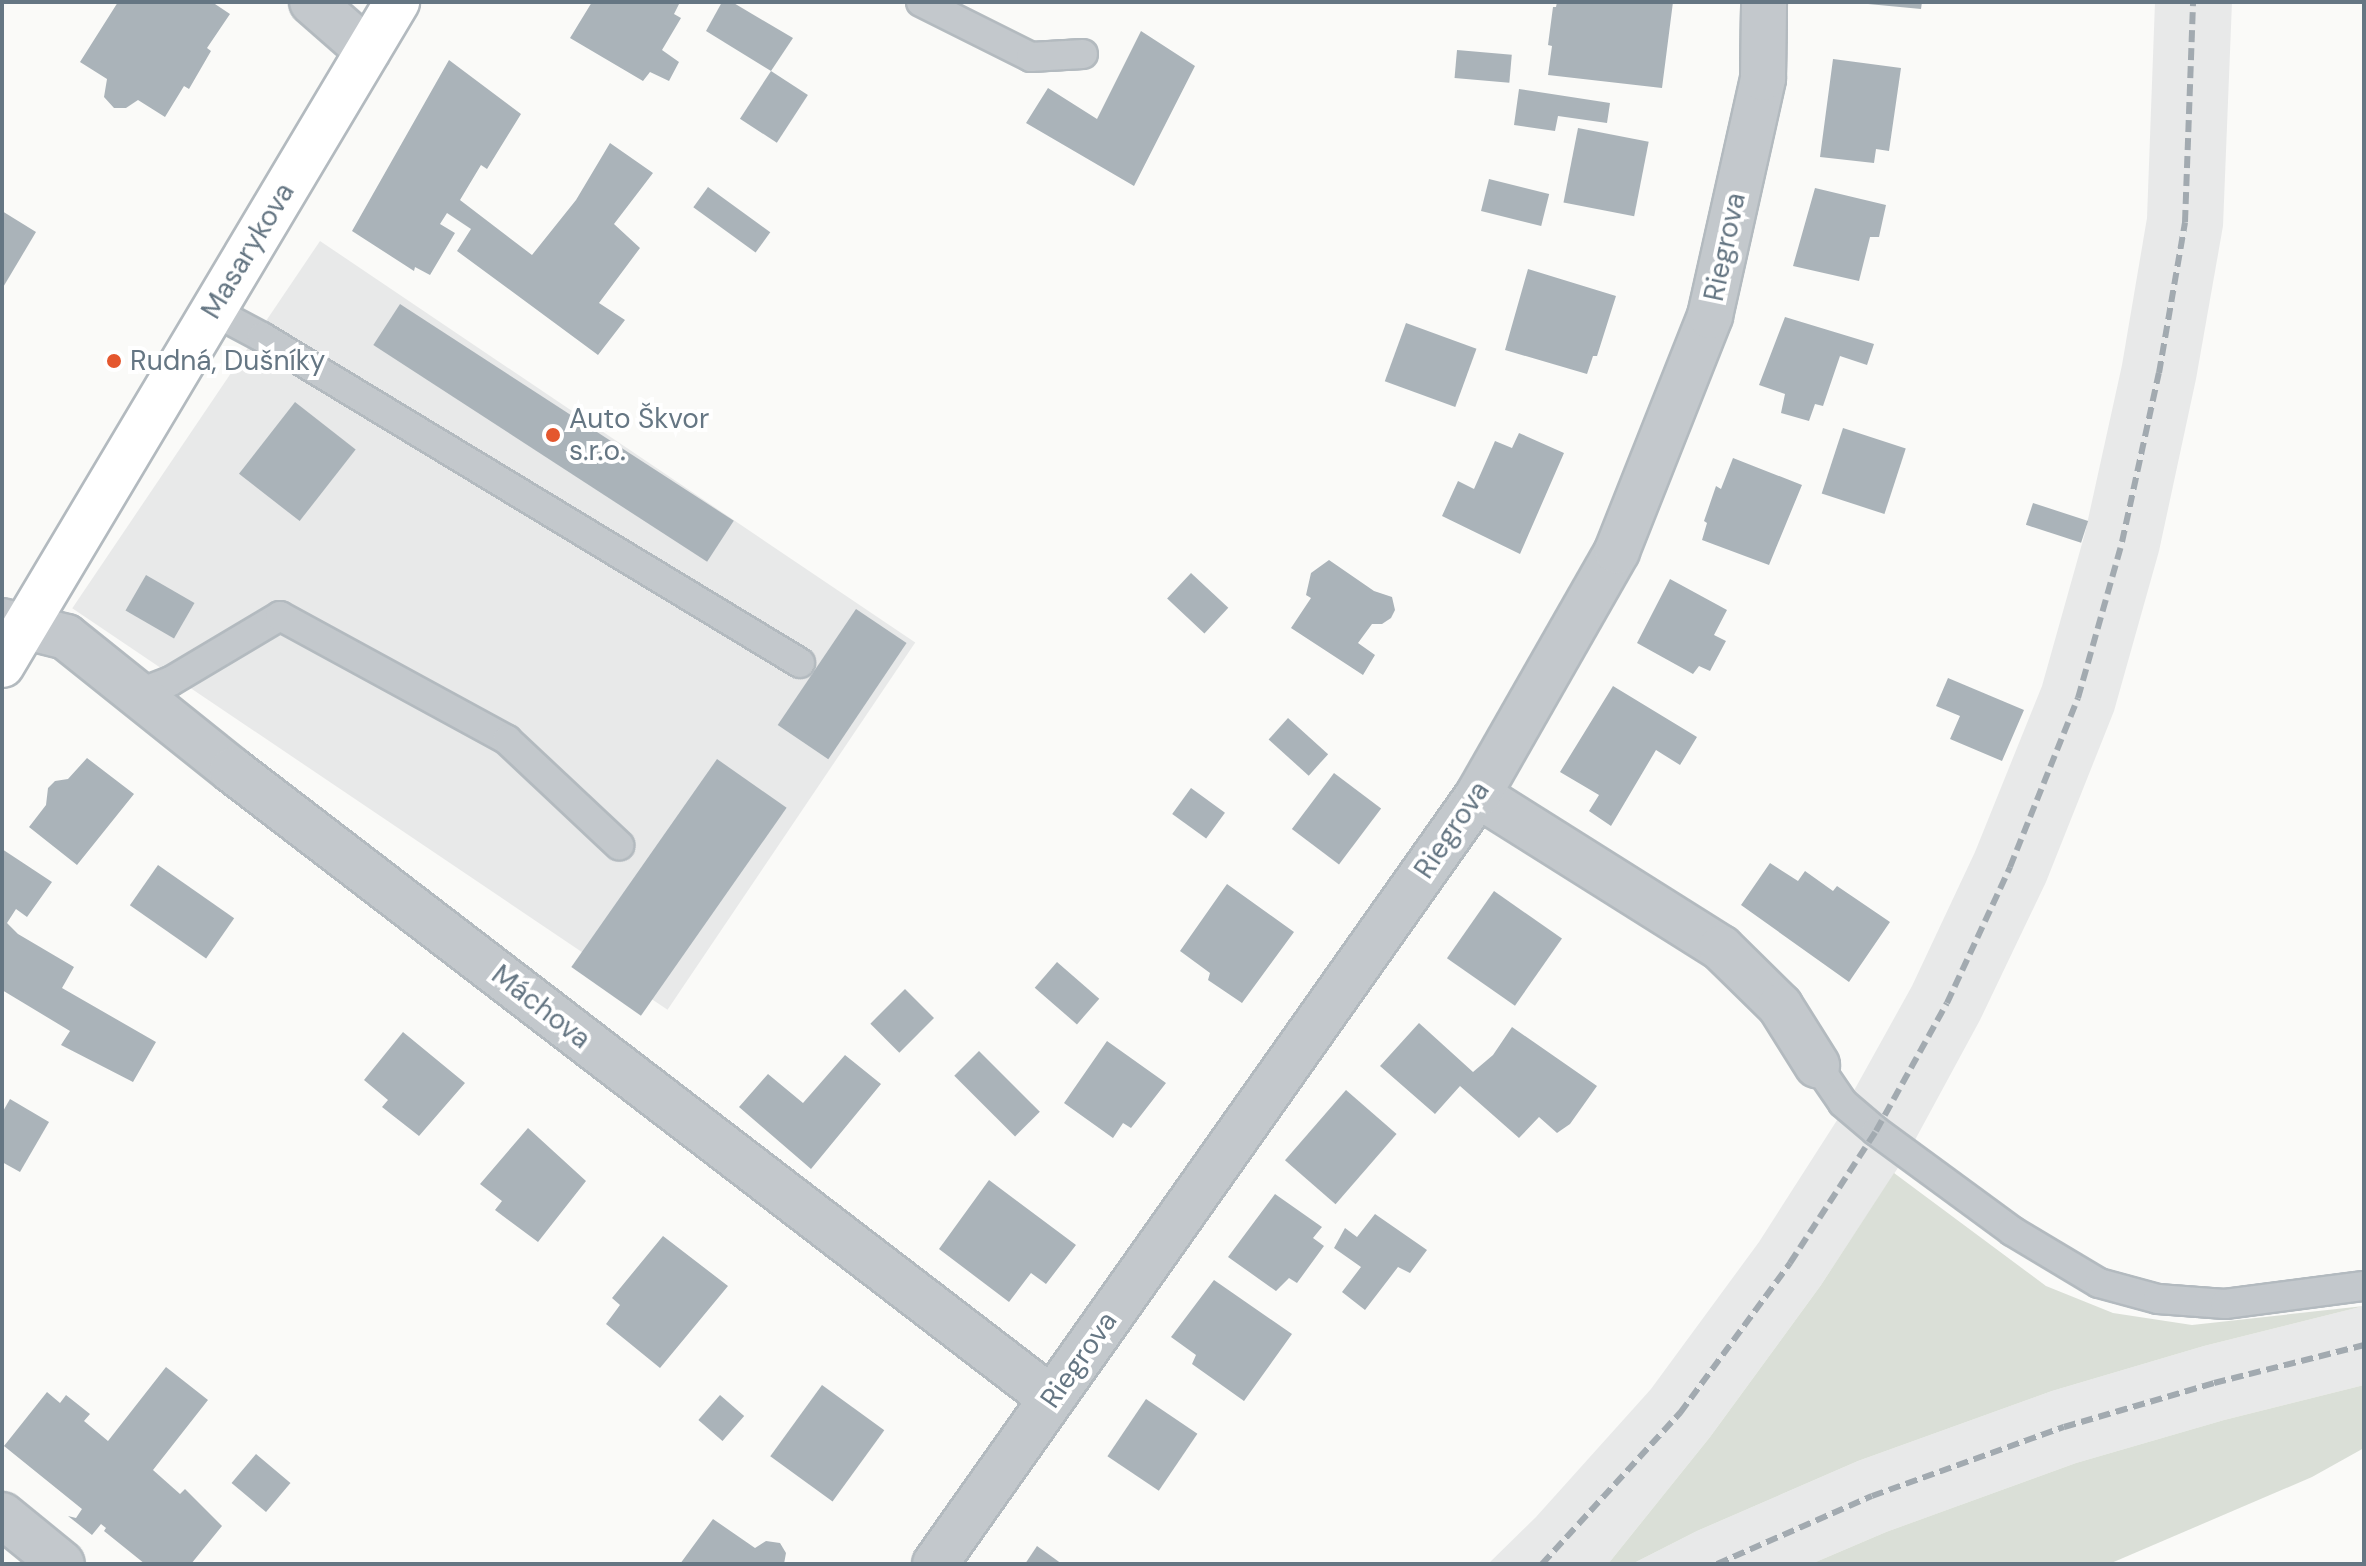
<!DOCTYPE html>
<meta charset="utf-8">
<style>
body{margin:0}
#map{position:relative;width:2366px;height:1566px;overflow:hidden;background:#fafaf8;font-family:"DM Sans",sans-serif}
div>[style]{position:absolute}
.built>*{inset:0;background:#e8e9e9;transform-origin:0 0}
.green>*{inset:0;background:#dadfd7}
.building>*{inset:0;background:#aab3b9;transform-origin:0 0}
.roads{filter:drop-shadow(2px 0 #b3babf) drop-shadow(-2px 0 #b3babf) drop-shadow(0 2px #b3babf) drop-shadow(0 -2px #b3babf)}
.service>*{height:28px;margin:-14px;padding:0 14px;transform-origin:14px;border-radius:14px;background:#c3c8cc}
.minor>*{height:44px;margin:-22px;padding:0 22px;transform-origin:22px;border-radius:22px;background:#c3c8cc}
.secondary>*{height:44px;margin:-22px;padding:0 22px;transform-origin:22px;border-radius:22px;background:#fff}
.rail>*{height:6px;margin-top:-3px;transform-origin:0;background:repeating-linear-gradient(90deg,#a2aab0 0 12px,transparent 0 18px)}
.dots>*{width:22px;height:22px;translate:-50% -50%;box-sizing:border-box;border:4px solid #fff;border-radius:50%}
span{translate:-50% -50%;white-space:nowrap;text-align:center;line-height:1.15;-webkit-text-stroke:8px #fff;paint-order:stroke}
.street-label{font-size:28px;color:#657683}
.poi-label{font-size:28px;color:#657683}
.left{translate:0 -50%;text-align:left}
.frame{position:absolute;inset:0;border:4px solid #657683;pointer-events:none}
</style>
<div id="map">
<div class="built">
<div style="clip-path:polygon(2155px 2px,2232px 2px,2223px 226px,2196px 379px,2159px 551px,2114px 711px,2046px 882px,1980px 1020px,1909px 1151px,1821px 1285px,1710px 1437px,1608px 1564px,1488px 1564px,1536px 1517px,1651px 1389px,1759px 1242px,1841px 1114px,1912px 986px,1975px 852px,2042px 686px,2085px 533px,2122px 365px,2147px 218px)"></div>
<div style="left:320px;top:241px;width:718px;height:443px;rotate:34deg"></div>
<div style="clip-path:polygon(2364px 1306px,2364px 1385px,2224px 1420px,2076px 1463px,1886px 1532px,1811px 1564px,1632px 1564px,1697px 1531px,1858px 1461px,2052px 1391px,2204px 1346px)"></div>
</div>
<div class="green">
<div style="clip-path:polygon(1894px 1173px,2046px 1286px,2113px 1313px,2192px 1325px,2364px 1306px,2204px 1346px,2052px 1391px,1858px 1461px,1697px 1531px,1632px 1564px,1608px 1564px,1710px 1437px,1821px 1285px)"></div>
<div style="clip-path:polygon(2364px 1385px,2364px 1448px,2312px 1477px,2109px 1564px,1811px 1564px,1886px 1532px,2076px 1463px,2224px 1420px)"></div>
</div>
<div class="building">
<div style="clip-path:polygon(118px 2px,212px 2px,230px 14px,207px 48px,211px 51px,189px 89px,184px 86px,165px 117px,138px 100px,126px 108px,114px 108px,104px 97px,107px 79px,80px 62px)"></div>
<div style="clip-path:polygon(592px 2px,680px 2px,674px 14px,681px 18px,662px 50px,679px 62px,669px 81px,650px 72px,643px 81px,570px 38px)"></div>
<div style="clip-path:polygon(722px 2px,732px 2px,793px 38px,771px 71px,706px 31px)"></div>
<div style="clip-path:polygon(1557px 2px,1673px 2px,1662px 88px,1548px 75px,1552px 46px,1548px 45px,1553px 7px,1556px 7px)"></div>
<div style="clip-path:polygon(1847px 2px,1922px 2px,1921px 9px)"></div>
<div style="clip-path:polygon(1141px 31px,1195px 66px,1134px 186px,1026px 123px,1048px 88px,1097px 119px)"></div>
<div style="left:1457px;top:50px;width:55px;height:28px;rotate:5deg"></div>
<div style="clip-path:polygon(1833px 59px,1901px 68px,1889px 151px,1876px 149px,1874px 163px,1820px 157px)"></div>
<div style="clip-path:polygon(449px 60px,521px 114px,487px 169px,481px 165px,460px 200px,532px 255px,576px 200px,610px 143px,653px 173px,614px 224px,640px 248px,599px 303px,625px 320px,598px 355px,457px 251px,471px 229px,447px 213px,440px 224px,455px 233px,430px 275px,415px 267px,414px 271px,352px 231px)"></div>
<div style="left:771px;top:71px;width:44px;height:57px;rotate:33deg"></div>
<div style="clip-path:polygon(1519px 89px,1610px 103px,1607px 123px,1558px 116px,1555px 131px,1514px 125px)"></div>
<div style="left:1578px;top:128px;width:72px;height:76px;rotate:11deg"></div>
<div style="left:1489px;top:179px;width:62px;height:33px;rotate:14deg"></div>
<div style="left:708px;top:187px;width:77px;height:25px;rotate:36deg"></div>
<div style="clip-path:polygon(1815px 188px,1886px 205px,1879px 237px,1870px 237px,1859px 281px,1793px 266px)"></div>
<div style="clip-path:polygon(2px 211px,36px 232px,2px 289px)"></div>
<div style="clip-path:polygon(1528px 269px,1616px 296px,1597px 356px,1593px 356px,1587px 374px,1505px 350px)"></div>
<div style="left:400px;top:304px;width:398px;height:49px;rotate:33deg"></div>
<div style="clip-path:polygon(1785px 317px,1874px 344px,1867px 365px,1840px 356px,1823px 406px,1815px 404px,1809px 421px,1781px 413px,1785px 394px,1759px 385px)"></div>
<div style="left:1406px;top:323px;width:75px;height:62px;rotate:20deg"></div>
<div style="left:295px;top:402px;width:77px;height:91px;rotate:38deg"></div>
<div style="left:1843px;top:428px;width:66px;height:69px;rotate:18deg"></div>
<div style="clip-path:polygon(1519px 433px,1564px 453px,1520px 554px,1442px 516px,1458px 481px,1474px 489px,1495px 441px,1512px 448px)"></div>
<div style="clip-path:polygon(1733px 458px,1802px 485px,1769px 565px,1702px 540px,1707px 523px,1704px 521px,1716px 486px,1721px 489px)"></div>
<div style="left:2033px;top:503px;width:58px;height:23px;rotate:18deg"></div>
<div style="clip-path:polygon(1329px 560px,1374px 591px,1392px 597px,1395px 610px,1391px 618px,1382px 624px,1372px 624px,1358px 643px,1375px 655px,1363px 675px,1291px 628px,1311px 598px,1306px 595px,1311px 573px)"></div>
<div style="left:1191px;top:573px;width:51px;height:35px;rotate:43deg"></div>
<div style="left:146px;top:575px;width:56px;height:41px;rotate:30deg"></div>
<div style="clip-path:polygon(1670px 579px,1727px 610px,1714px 635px,1726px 641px,1710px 671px,1699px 666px,1693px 674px,1637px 643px)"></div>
<div style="left:856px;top:609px;width:61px;height:140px;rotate:34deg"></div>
<div style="clip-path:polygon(1948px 678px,2024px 710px,2002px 761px,1950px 739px,1960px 716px,1936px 706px)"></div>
<div style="clip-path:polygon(1613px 686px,1697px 737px,1680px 765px,1656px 750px,1611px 826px,1589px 811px,1599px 795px,1560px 772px)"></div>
<div style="left:1288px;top:718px;width:54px;height:29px;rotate:42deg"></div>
<div style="clip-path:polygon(87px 758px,134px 794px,77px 865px,29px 827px,46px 805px,48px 788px,55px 781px,68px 779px)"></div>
<div style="left:717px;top:759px;width:85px;height:254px;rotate:35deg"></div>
<div style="left:1334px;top:773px;width:59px;height:70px;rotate:37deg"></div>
<div style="left:1191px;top:788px;width:42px;height:32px;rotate:36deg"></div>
<div style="clip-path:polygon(2px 849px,52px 882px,27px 917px,16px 909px,7px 923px,18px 934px,74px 967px,62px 988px,156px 1042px,133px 1082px,61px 1045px,70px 1031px,2px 990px)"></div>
<div style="clip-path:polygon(1770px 863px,1798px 881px,1805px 871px,1833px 891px,1837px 886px,1890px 922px,1849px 982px,1741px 905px)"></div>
<div style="left:158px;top:865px;width:93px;height:49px;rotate:35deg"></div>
<div style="clip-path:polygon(1227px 884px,1294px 932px,1242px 1003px,1208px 980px,1210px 973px,1180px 951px)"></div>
<div style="left:1494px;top:891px;width:83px;height:82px;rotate:35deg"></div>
<div style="left:1057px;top:962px;width:56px;height:34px;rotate:41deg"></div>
<div style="left:905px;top:989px;width:41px;height:49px;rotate:45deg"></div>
<div style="clip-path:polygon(1419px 1023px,1473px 1072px,1493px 1055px,1512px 1027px,1597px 1086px,1570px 1124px,1557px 1133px,1539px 1117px,1519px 1138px,1460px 1086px,1435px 1114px,1380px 1066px)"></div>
<div style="clip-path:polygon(403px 1032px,465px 1083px,419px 1136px,382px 1107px,388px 1100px,364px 1080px)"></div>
<div style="clip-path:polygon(1107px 1041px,1166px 1083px,1131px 1128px,1123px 1123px,1113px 1138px,1064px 1103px)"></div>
<div style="left:979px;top:1051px;width:86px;height:35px;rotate:45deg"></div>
<div style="clip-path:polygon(845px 1055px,881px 1084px,811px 1169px,739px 1107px,768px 1074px,803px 1103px)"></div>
<div style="left:1346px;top:1090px;width:67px;height:93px;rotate:41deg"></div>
<div style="clip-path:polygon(10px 1099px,49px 1122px,20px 1172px,2px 1162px,2px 1113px)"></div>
<div style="clip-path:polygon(528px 1128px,586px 1181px,538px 1242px,495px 1210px,502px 1201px,480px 1184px)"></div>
<div style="clip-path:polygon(989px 1180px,1076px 1245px,1046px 1284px,1031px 1273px,1009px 1302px,939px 1249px)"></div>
<div style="clip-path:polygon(1275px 1194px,1322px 1227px,1313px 1238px,1324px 1246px,1297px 1283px,1289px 1278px,1276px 1291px,1228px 1257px)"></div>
<div style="clip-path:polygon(1375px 1214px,1427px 1250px,1410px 1273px,1398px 1267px,1365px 1310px,1342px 1292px,1361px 1267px,1334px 1248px,1345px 1228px,1357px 1237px)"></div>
<div style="clip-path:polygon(663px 1236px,728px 1286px,660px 1368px,606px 1324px,620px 1305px,612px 1298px)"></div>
<div style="clip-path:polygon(1214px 1280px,1292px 1334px,1244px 1401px,1192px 1364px,1196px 1355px,1171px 1337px)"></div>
<div style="clip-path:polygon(166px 1367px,208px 1400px,153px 1470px,180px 1494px,185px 1489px,222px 1526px,191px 1564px,145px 1564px,104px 1531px,106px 1528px,101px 1524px,92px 1535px,68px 1516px,76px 1518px,82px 1509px,4px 1446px,47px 1392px,60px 1403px,66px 1395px,90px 1414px,84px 1421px,108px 1441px)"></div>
<div style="left:822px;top:1385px;width:77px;height:88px;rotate:36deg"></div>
<div style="left:720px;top:1395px;width:32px;height:33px;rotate:41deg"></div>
<div style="left:1146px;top:1399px;width:62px;height:69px;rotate:34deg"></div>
<div style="left:256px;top:1454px;width:45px;height:38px;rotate:40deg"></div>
<div style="clip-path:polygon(713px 1519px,755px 1548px,766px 1541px,780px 1543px,786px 1553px,784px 1564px,680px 1564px)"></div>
<div style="clip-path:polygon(1037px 1546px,1062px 1564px,1025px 1564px)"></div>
</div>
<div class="roads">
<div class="service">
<div style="left:921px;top:2px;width:123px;rotate:26.6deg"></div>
<div style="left:1031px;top:57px;width:52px;rotate:-3.3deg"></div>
<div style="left:213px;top:311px;width:55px;rotate:28deg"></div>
<div style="left:262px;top:337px;width:629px;rotate:31.21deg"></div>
<div style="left:137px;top:694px;width:36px;rotate:-21deg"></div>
<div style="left:171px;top:681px;width:127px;rotate:-30.8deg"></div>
<div style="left:280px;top:616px;width:259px;rotate:28.6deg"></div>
<div style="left:507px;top:740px;width:154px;rotate:43.2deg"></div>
<div style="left:1817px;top:1065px;width:46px;rotate:55.6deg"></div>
<div style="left:1843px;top:1103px;width:43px;rotate:40.3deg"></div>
<div style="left:1876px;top:1131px;width:169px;rotate:36.3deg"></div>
<div style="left:2012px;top:1231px;width:101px;rotate:30.9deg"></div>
<div style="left:2099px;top:1283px;width:61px;rotate:15.2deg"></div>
<div style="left:2158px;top:1299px;width:67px;rotate:4.3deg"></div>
<div style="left:2225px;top:1304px;width:140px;rotate:-7.4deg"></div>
</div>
<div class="minor">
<div style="left:312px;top:2px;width:74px;rotate:41.2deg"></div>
<div style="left:2px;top:621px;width:66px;rotate:14deg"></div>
<div style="left:66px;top:637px;width:213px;rotate:38.7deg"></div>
<div style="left:232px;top:770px;width:1033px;rotate:37.49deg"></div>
<div style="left:1478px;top:795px;width:287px;rotate:32.2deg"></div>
<div style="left:1721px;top:948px;width:83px;rotate:44.5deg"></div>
<div style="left:1780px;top:1006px;width:70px;rotate:57.9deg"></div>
<div style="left:2px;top:1515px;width:77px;rotate:39.2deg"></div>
<div style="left:935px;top:1564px;width:941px;rotate:-54.77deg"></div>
<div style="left:1478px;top:795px;width:281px;rotate:-60.3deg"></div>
<div style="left:1617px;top:551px;width:253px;rotate:-68.4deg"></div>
<div style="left:1710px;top:316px;width:244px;rotate:-77.4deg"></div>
<div style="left:1763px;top:78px;width:76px;rotate:-89.2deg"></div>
</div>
<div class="secondary">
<div style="left:2px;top:665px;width:772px;rotate:-59.21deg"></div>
</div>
</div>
<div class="rail">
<div style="left:1542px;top:1564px;width:205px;rotate:-47.6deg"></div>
<div style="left:1680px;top:1413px;width:186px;rotate:-53.7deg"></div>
<div style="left:1790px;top:1263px;width:158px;rotate:-56.9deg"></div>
<div style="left:1876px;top:1131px;width:146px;rotate:-61deg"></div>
<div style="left:1947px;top:1003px;width:150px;rotate:-65.1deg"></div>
<div style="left:2010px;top:867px;width:182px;rotate:-68.1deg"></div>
<div style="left:2078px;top:698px;width:162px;rotate:-74.2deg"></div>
<div style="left:2122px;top:542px;width:173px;rotate:-77.7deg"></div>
<div style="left:2159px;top:373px;width:153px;rotate:-80.2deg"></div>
<div style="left:2185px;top:222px;width:220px;rotate:-87.9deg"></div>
<div style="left:1717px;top:1564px;width:169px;rotate:-23.7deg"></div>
<div style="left:1872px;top:1496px;width:204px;rotate:-19.8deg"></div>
<div style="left:2064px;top:1427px;width:156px;rotate:-16.3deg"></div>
<div style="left:2214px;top:1383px;width:155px;rotate:-14.2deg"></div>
</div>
<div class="dots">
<div style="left:114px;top:361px;background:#e4572e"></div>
<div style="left:553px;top:435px;background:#e4572e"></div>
</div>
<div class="street-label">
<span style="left:1725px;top:247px;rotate:-78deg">Riegrova</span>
<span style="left:248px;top:251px;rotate:-59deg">Masarykova</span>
<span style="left:1452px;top:830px;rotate:-56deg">Riegrova</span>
<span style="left:541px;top:1007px;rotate:38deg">Máchova</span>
<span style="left:1079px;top:1360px;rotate:-55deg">Riegrova</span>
</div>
<div class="poi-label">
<span class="left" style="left:130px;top:361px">Rudná, Dušníky</span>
<span class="left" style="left:569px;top:435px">Auto Škvor<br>s.r.o.</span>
</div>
<div class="frame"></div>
</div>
